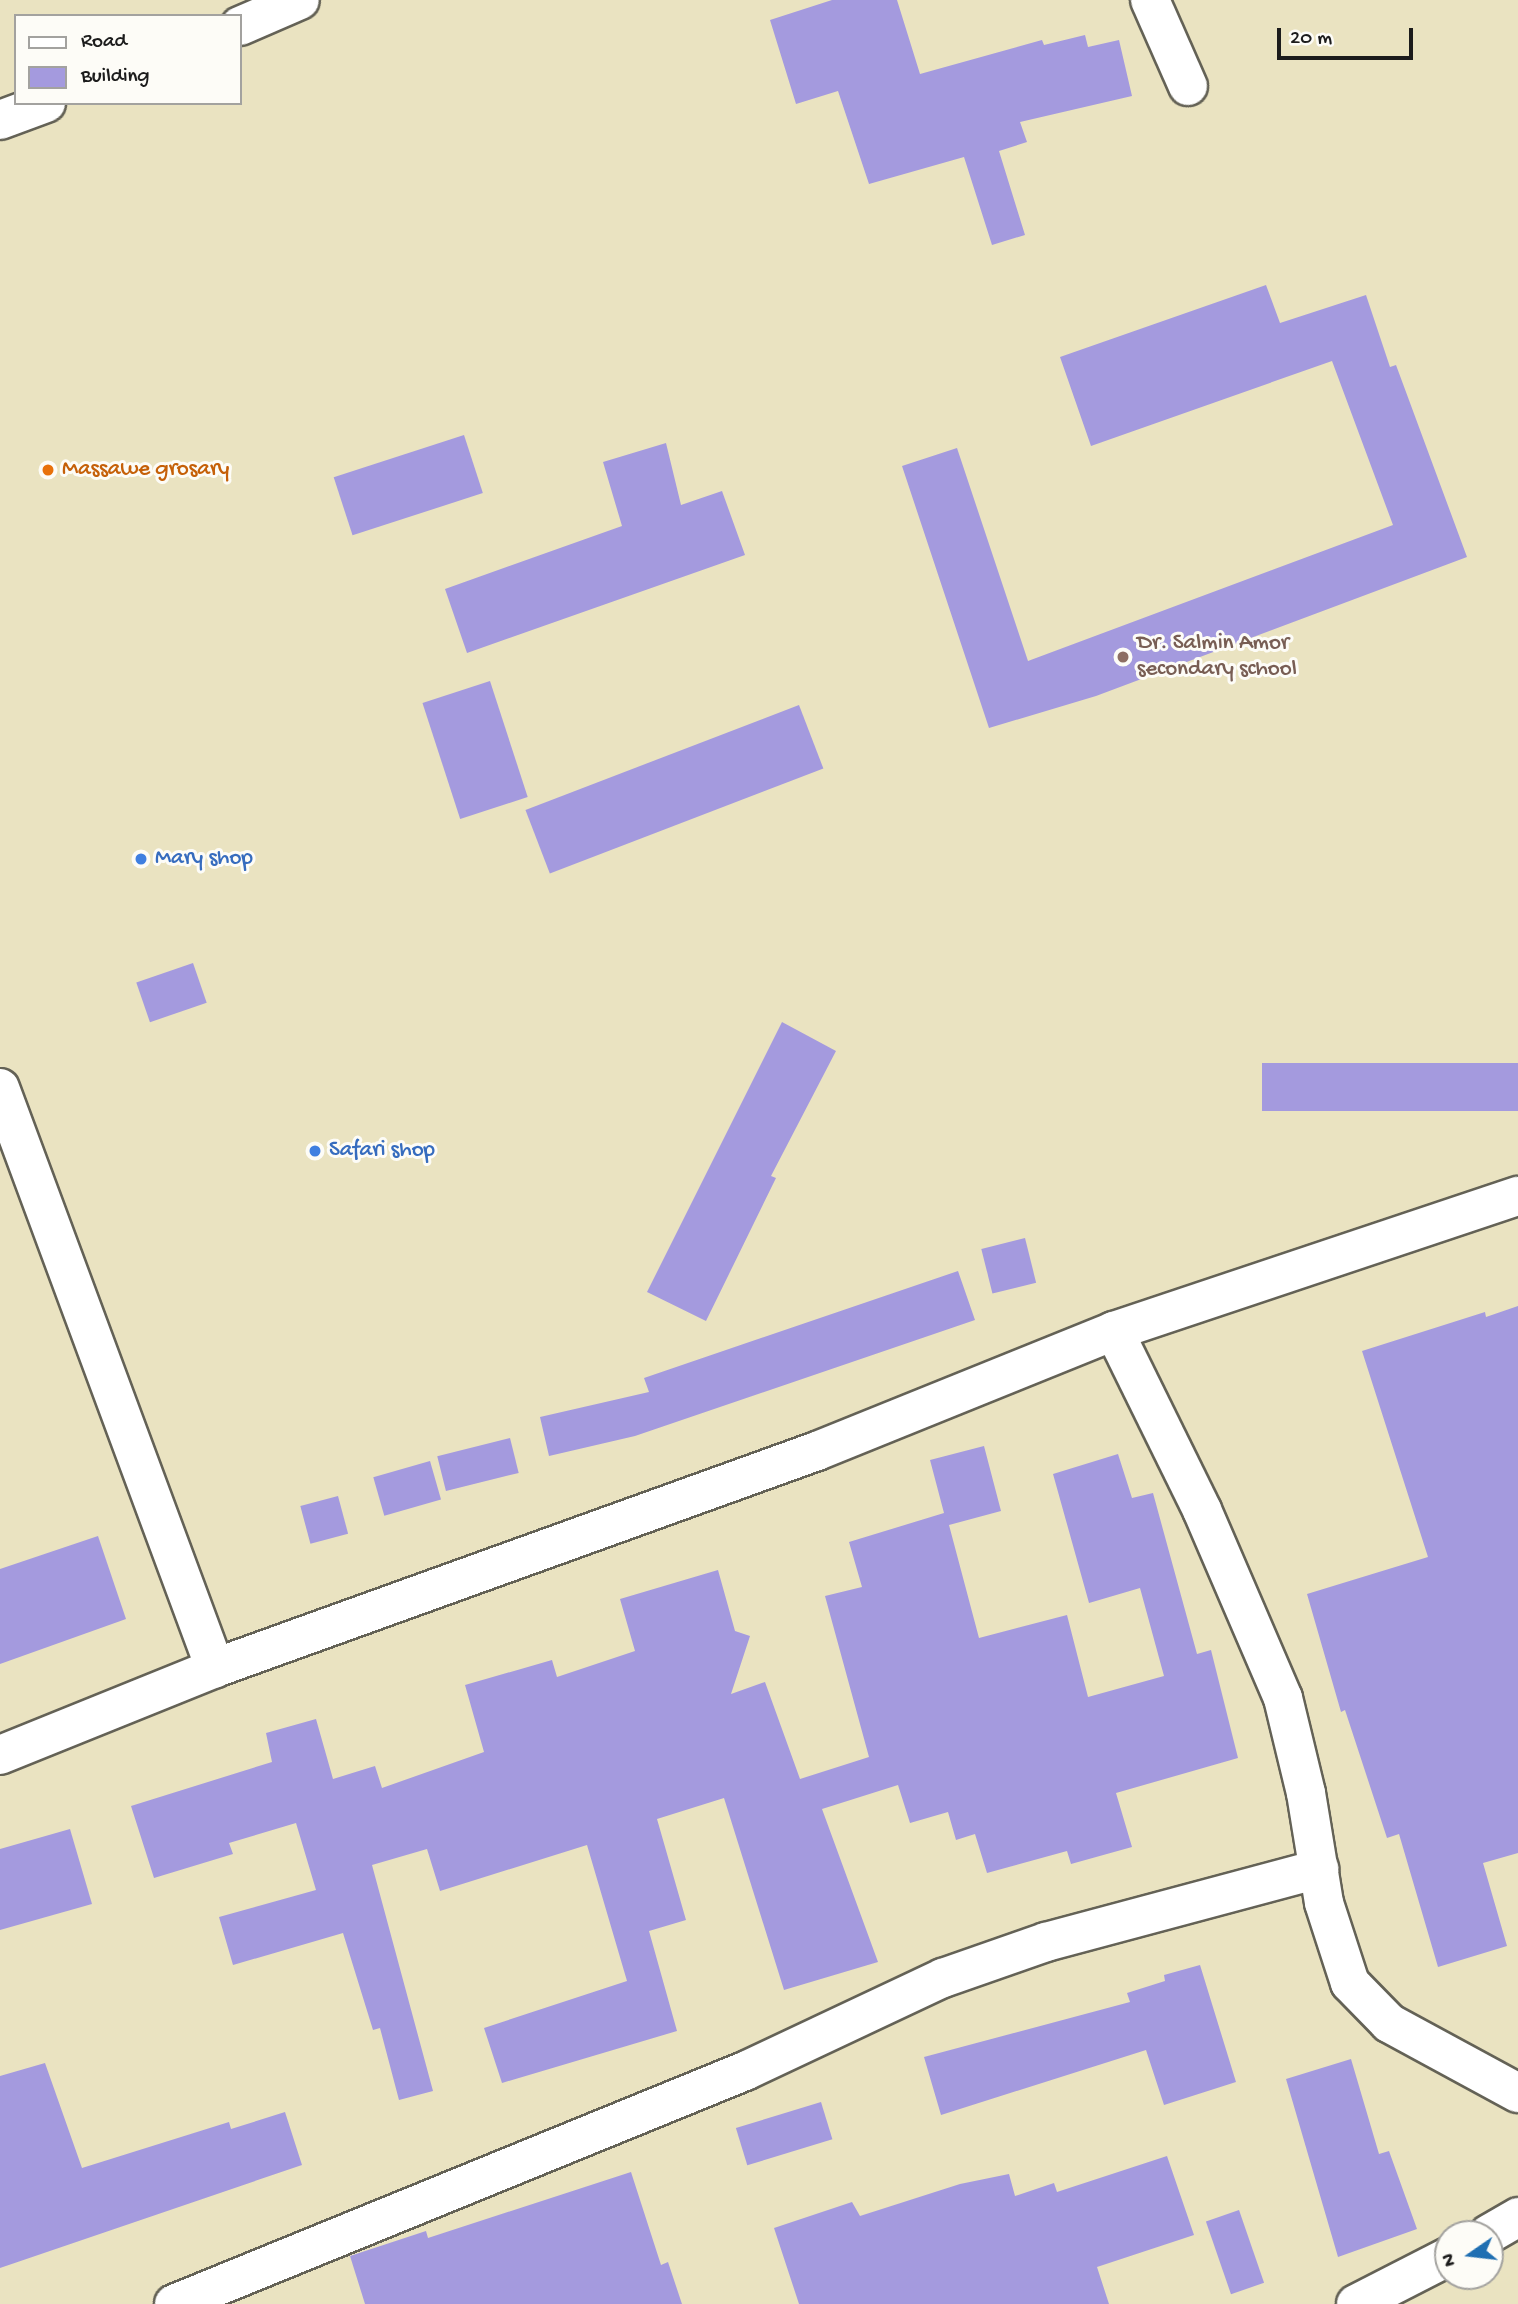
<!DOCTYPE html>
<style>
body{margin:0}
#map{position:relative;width:1518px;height:2304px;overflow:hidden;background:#eae3c1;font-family:"Gochi Hand",sans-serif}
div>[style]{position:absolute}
.building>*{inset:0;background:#a49ade;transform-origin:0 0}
.roads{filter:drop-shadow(2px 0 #646256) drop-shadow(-2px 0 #646256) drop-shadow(0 2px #646256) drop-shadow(0 -2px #646256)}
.minor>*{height:38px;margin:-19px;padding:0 19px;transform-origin:19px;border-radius:19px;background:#fff}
.dots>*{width:19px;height:19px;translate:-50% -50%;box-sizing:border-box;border:4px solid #fdfcf7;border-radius:50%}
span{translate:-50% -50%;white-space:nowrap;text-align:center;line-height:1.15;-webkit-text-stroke:6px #fdfcf7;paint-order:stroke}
.food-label{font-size:23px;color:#c56008}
.left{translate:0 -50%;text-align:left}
.education-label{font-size:23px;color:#785e54}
.shop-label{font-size:23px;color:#366cbe}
.legend{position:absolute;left:14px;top:14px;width:228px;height:91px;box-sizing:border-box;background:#fdfcf7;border:2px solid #a3a29f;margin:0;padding:9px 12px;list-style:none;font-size:21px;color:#1c1c1c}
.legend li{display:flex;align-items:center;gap:14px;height:35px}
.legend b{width:35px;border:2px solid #a3a29f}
.north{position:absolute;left:1434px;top:2220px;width:70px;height:70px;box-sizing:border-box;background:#fdfcf7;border:2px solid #a3a29f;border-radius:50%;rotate:256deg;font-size:19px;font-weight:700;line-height:28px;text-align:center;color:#1c1c1c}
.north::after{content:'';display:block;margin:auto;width:24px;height:32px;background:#1f6fb2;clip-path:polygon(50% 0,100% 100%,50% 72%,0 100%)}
.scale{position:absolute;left:1277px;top:28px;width:136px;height:32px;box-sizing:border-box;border:4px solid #1c1c1c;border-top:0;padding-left:9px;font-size:21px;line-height:24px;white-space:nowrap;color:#1c1c1c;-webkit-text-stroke:5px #fdfcf7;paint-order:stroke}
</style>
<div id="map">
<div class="building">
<div style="clip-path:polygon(832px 0,897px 0,920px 74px,1042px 40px,1044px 45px,1085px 35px,1088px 47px,1119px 40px,1132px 96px,1020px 122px,1027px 142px,999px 151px,1025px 235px,992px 245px,964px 157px,869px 184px,838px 91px,796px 104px,770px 20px)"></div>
<div style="clip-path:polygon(1266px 285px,1280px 323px,1366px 295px,1390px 367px,1396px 365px,1467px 557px,1096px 696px,989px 728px,902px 466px,957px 448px,1028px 661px,1393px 525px,1332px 361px,1091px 446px,1060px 357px)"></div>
<div style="left:464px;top:435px;width:61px;height:137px;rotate:72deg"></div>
<div style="clip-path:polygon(666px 443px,681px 505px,722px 491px,745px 555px,467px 653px,445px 589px,622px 526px,603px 462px)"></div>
<div style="left:490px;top:681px;width:122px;height:71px;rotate:72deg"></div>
<div style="left:799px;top:705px;width:68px;height:293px;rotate:69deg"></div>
<div style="left:193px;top:963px;width:42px;height:60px;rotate:71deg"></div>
<div style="clip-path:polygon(782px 1022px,836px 1051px,771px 1176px,776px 1178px,706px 1321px,647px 1292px)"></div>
<div style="left:1518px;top:1063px;width:48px;height:256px;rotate:90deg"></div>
<div style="left:1025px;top:1238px;width:46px;height:45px;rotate:76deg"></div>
<div style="clip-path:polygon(958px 1271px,975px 1320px,635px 1436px,549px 1456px,540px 1417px,649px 1392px,644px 1378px)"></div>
<div style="clip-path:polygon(1518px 1306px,1518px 1853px,1483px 1863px,1507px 1946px,1438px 1967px,1399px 1834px,1387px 1838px,1345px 1710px,1341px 1712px,1307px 1594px,1428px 1557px,1362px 1351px,1485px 1312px,1486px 1317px)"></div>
<div style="left:510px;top:1438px;width:36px;height:75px;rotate:76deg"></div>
<div style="clip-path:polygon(984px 1446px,1001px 1511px,949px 1525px,979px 1638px,1067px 1615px,1088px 1697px,1164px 1676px,1140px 1588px,1089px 1603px,1053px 1474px,1118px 1454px,1132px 1498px,1153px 1493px,1197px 1654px,1211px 1650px,1238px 1758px,1116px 1793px,1132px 1847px,1071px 1864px,1067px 1851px,987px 1873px,975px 1834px,956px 1840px,948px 1812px,910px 1823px,898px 1785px,822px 1809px,878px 1962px,784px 1990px,724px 1798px,657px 1819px,686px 1920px,649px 1931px,677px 2031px,502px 2083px,484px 2028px,627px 1981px,587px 1845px,440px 1891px,427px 1849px,372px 1865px,433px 2091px,399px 2100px,380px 2028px,373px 2030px,343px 1933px,233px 1965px,219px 1917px,316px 1890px,296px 1823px,229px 1843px,233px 1854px,154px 1878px,131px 1806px,272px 1762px,266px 1733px,316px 1719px,333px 1779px,375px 1766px,382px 1788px,484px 1752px,465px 1685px,552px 1660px,557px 1677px,635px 1651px,620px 1599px,718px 1570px,735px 1631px,750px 1636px,731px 1694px,765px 1682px,800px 1779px,869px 1757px,825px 1596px,862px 1587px,849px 1542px,944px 1513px,930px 1460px)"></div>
<div style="left:430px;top:1461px;width:40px;height:59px;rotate:74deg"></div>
<div style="left:338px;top:1496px;width:39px;height:39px;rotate:75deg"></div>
<div style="clip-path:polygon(98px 1536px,126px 1619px,0 1664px,0 1569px)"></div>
<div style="clip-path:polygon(70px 1829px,92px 1904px,0 1930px,0 1849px)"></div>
<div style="clip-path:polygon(1200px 1965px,1236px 2082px,1164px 2105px,1146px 2050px,941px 2115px,924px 2057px,1130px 2002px,1127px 1993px,1165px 1981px,1164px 1975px)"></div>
<div style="clip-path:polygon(1351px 2059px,1379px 2154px,1389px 2151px,1417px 2229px,1338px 2257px,1286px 2079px)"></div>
<div style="clip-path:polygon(45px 2063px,82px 2168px,229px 2122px,231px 2129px,285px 2112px,302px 2165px,0 2268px,0 2076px)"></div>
<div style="left:821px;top:2102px;width:39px;height:89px;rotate:73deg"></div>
<div style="clip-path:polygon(1167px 2156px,1194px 2235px,1097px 2267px,1109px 2304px,799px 2304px,774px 2228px,852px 2202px,860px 2216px,960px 2184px,1009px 2174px,1015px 2196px,1054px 2183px,1057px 2192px)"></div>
<div style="clip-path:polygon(631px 2172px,661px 2265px,668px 2262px,682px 2304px,365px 2304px,350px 2256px,426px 2231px,428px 2238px)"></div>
<div style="left:1239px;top:2210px;width:77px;height:35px;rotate:71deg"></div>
</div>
<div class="roads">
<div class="minor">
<div style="left:1150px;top:0;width:94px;rotate:66.2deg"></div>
<div style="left:240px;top:26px;width:65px;rotate:-23.4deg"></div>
<div style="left:0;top:120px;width:49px;rotate:-20.3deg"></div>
<div style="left:0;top:1088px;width:619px;rotate:69.66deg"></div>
<div style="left:1114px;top:1331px;width:199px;rotate:63.8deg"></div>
<div style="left:1202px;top:1510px;width:205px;rotate:66.7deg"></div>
<div style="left:1283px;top:1698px;width:98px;rotate:76.4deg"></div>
<div style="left:1306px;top:1793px;width:111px;rotate:80.7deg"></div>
<div style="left:1324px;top:1903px;width:84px;rotate:72deg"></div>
<div style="left:1350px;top:1983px;width:56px;rotate:45.7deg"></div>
<div style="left:1389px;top:2023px;width:147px;rotate:28.5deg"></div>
<div style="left:0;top:1755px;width:232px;rotate:-22deg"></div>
<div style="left:215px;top:1668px;width:640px;rotate:-19.82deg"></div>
<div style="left:817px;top:1451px;width:320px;rotate:-22deg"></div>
<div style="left:1114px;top:1331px;width:426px;rotate:-18.5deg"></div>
<div style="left:1489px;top:2234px;width:34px;rotate:-30deg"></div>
<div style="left:174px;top:2304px;width:617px;rotate:-22.2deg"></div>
<div style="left:745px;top:2071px;width:219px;rotate:-25.2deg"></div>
<div style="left:943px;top:1978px;width:109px;rotate:-19.3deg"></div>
<div style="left:1046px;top:1942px;width:283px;rotate:-15deg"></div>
<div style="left:1356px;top:2304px;width:103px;rotate:-27.1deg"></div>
</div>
</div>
<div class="dots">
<div style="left:48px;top:470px;background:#e8710a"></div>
<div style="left:1123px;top:657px;background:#8d6e63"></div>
<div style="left:141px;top:859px;background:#3f7fe0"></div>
<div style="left:315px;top:1151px;background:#3f7fe0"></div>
</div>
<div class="food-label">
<span class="left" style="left:62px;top:470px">Massawe grosary</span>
</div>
<div class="education-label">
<span class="left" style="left:1137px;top:657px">Dr. Salmin Amor<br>secondary school</span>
</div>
<div class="shop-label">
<span class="left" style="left:155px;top:859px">Mary shop</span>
<span class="left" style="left:329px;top:1151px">Safari shop</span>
</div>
<ul class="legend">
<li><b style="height:9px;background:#fff"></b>Road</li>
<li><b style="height:19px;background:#a49ade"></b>Building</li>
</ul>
<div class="north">N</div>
<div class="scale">20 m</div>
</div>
